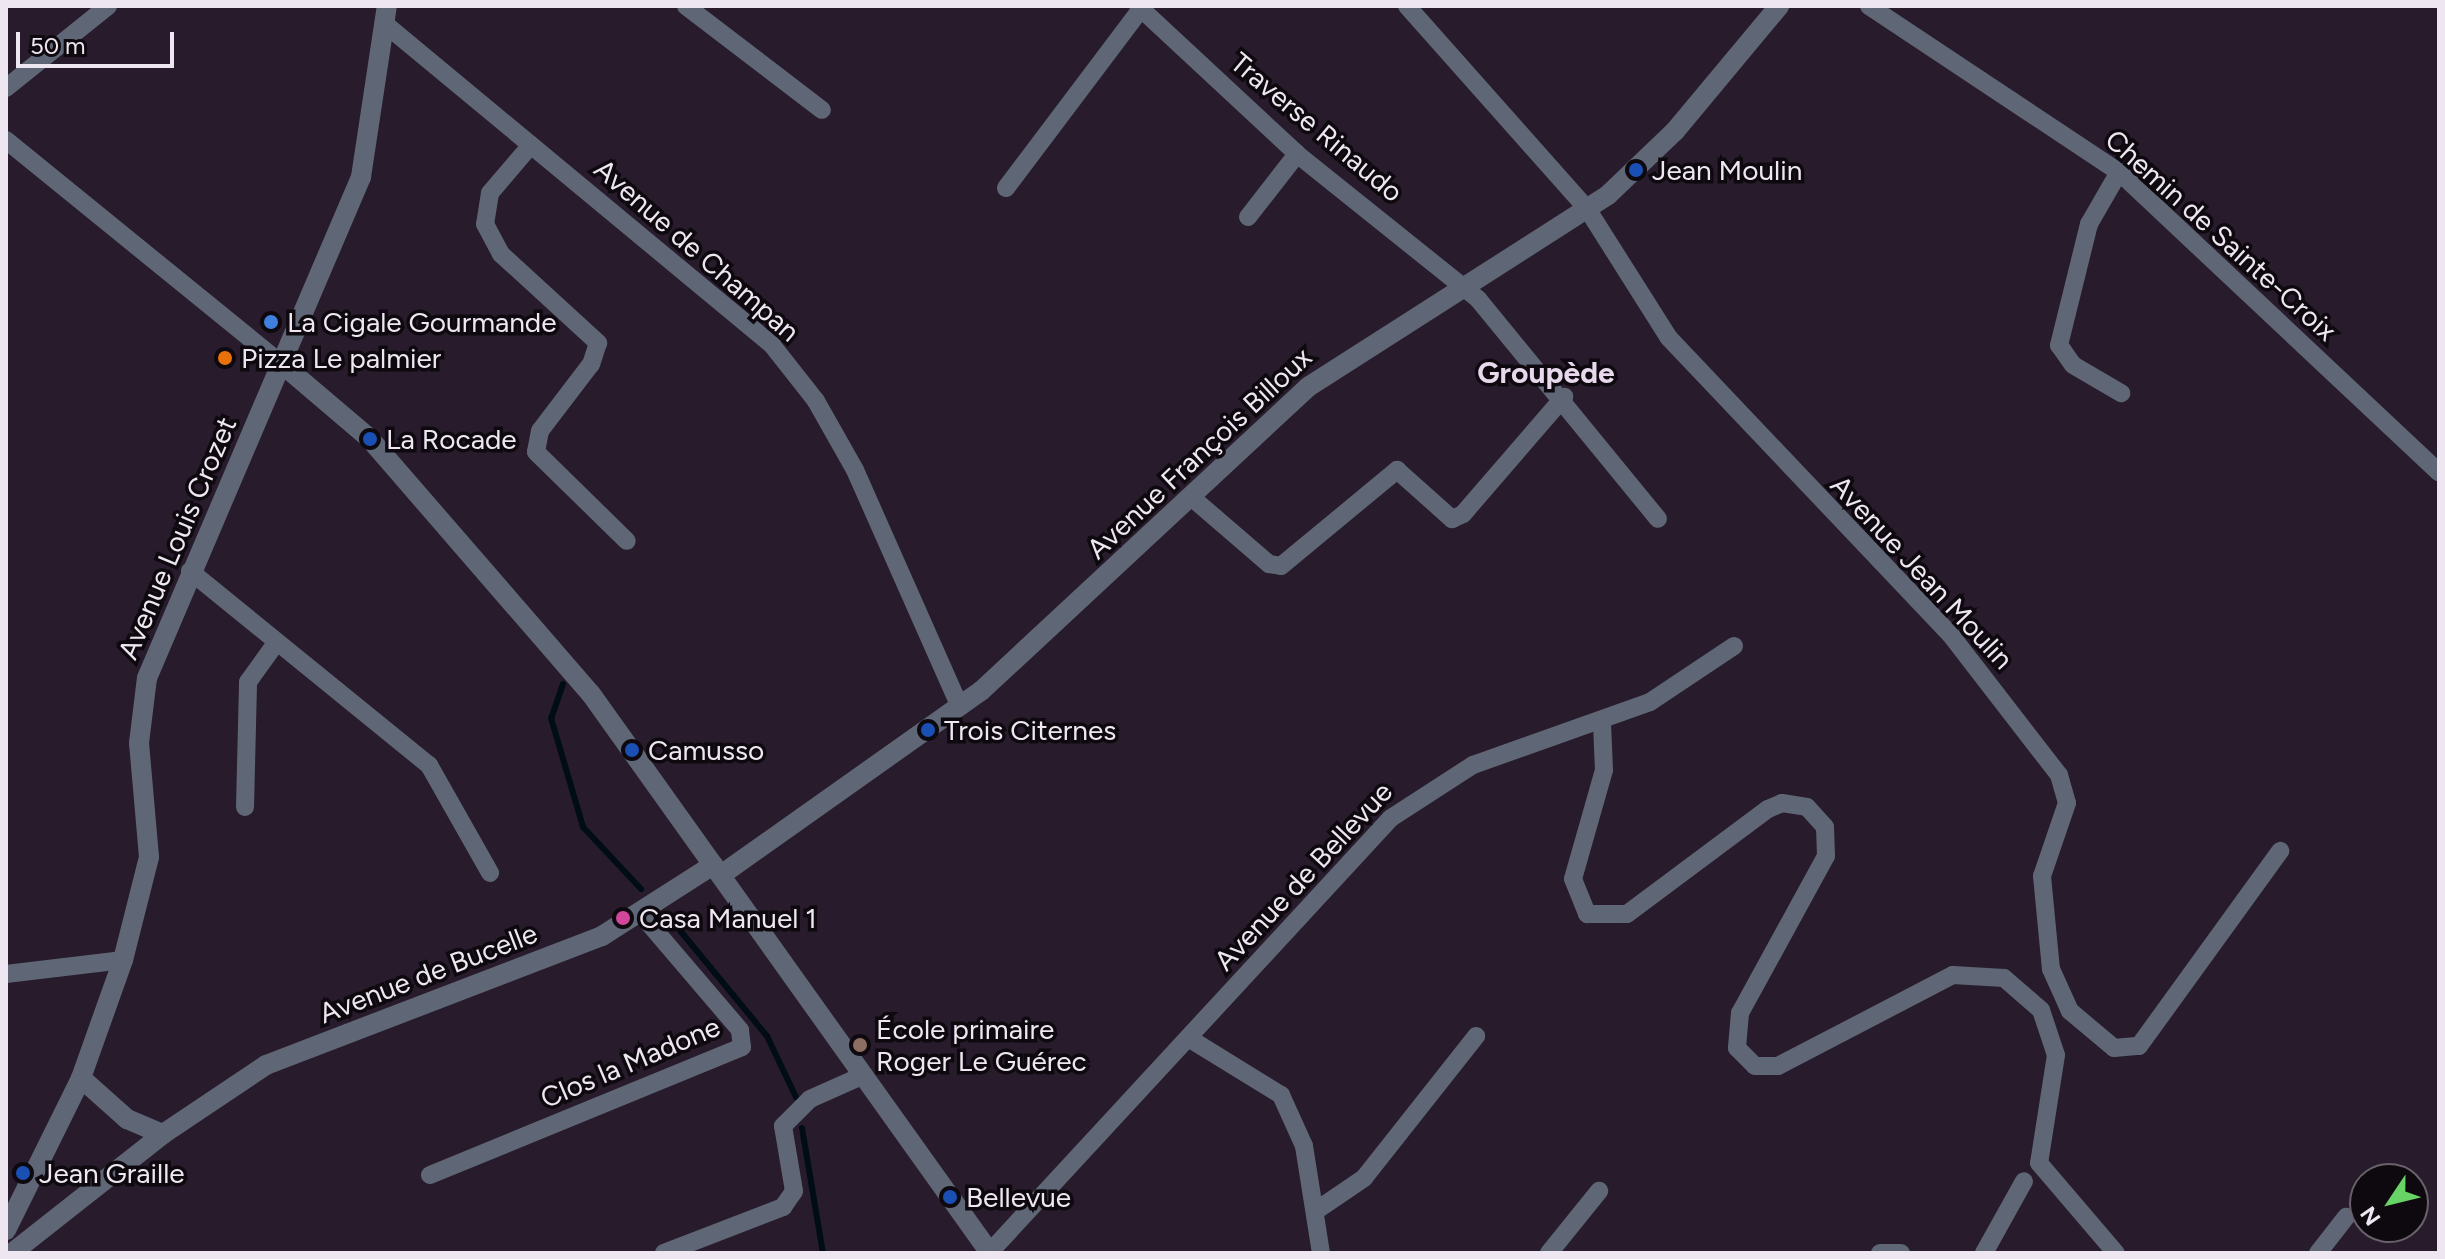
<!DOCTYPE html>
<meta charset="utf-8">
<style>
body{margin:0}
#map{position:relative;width:2445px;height:1259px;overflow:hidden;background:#281c2c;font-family:Figtree,sans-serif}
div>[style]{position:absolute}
.stream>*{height:6px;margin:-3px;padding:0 3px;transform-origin:3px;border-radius:3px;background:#000c16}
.minor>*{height:18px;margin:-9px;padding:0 9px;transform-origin:9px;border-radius:9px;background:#5f6776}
.tertiary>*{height:20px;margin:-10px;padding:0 10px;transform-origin:10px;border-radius:10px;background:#5f6776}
.dots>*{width:22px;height:22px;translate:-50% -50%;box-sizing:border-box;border:4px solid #0e090f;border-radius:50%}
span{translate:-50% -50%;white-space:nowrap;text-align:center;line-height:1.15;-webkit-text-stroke:7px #0e090f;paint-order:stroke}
.street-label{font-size:28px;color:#eee6f1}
.poi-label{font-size:28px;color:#eee6f1}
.left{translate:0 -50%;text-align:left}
.neighbourhood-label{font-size:30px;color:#e7d8ec;font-weight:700}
.frame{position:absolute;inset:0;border:8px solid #eee6f1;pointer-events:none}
.north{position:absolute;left:2349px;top:1163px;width:80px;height:80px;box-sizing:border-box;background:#0e090f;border:2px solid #686169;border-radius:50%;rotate:235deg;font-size:22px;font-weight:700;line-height:32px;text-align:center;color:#eee6f1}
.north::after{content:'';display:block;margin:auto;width:28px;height:36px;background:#68d465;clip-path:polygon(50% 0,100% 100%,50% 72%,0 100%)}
.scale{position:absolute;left:16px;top:32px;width:158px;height:36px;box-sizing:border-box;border:4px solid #eee6f1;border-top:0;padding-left:10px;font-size:24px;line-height:28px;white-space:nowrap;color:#eee6f1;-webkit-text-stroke:6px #0e090f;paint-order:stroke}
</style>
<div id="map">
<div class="stream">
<div style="left:563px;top:684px;width:36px;rotate:109deg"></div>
<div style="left:551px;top:718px;width:114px;rotate:73.6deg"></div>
<div style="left:583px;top:827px;width:85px;rotate:46.9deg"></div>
<div style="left:668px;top:916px;width:156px;rotate:50.5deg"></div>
<div style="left:767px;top:1036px;width:68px;rotate:64.6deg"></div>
<div style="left:802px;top:1128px;width:127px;rotate:80.5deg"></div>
</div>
<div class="minor">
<div style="left:686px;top:6px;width:171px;rotate:37.4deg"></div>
<div style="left:1138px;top:6px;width:217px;rotate:42.9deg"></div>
<div style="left:1297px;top:154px;width:232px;rotate:38.7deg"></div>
<div style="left:1478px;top:299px;width:284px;rotate:50.7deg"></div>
<div style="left:1407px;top:6px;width:273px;rotate:48.4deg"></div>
<div style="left:1588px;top:210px;width:151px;rotate:57.7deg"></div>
<div style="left:1669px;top:338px;width:408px;rotate:46.5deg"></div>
<div style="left:1950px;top:634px;width:178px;rotate:52.3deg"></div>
<div style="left:2059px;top:775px;width:29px;rotate:74deg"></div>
<div style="left:2067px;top:803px;width:77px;rotate:108.9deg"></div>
<div style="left:2042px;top:876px;width:93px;rotate:84.5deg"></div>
<div style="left:2051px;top:969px;width:46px;rotate:65.7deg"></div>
<div style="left:2070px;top:1011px;width:57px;rotate:40.1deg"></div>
<div style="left:2114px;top:1048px;width:25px;rotate:-5deg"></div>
<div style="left:2139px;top:1046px;width:241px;rotate:-54.1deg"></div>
<div style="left:1869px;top:6px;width:300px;rotate:33.6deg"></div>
<div style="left:2119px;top:172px;width:439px;rotate:43.2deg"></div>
<div style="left:385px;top:24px;width:503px;rotate:39.67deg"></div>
<div style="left:772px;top:345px;width:71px;rotate:51.8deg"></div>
<div style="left:816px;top:401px;width:79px;rotate:60.5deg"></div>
<div style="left:855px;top:470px;width:259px;rotate:66.1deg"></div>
<div style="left:6px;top:88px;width:131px;rotate:-38.8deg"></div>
<div style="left:6px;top:140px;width:355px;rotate:39.1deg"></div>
<div style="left:531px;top:145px;width:63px;rotate:130.5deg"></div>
<div style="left:490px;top:193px;width:31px;rotate:99deg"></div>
<div style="left:485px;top:224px;width:34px;rotate:62deg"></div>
<div style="left:501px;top:254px;width:132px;rotate:42.5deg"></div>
<div style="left:598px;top:343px;width:22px;rotate:108deg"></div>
<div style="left:591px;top:364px;width:84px;rotate:127.3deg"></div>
<div style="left:540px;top:431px;width:21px;rotate:101deg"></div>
<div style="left:536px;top:452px;width:127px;rotate:44.4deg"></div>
<div style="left:2119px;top:172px;width:60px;rotate:120deg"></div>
<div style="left:2089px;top:224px;width:125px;rotate:103.9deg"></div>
<div style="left:2059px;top:345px;width:24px;rotate:55deg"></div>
<div style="left:2073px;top:365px;width:56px;rotate:30.3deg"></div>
<div style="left:1006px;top:188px;width:224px;rotate:-53deg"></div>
<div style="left:1248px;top:217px;width:80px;rotate:-52.1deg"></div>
<div style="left:1190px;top:496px;width:104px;rotate:40.7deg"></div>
<div style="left:1269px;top:564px;width:12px;rotate:9deg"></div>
<div style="left:1281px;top:566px;width:151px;rotate:-39.6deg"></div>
<div style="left:1397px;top:470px;width:74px;rotate:41.7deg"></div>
<div style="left:1452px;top:519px;width:12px;rotate:-24deg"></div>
<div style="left:1463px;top:514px;width:155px;rotate:-49.2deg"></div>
<div style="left:190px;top:571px;width:308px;rotate:39.1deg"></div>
<div style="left:429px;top:765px;width:124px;rotate:60.5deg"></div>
<div style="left:1602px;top:723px;width:47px;rotate:87.6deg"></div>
<div style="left:1604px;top:770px;width:113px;rotate:105.9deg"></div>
<div style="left:1573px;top:879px;width:38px;rotate:68deg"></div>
<div style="left:1587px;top:914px;width:40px"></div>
<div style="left:1627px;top:914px;width:176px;rotate:-36.7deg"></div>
<div style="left:1768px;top:809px;width:15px;rotate:-23deg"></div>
<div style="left:1782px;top:803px;width:25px;rotate:9deg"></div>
<div style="left:1807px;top:807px;width:27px;rotate:48deg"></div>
<div style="left:1825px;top:827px;width:29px;rotate:88deg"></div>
<div style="left:1826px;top:856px;width:179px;rotate:118.7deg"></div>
<div style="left:1740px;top:1013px;width:35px;rotate:95deg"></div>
<div style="left:1737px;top:1048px;width:25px;rotate:45deg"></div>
<div style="left:1755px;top:1066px;width:23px"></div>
<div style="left:1778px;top:1066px;width:197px;rotate:-27.5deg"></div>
<div style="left:1953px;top:975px;width:51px;rotate:3.4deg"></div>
<div style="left:2004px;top:978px;width:49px;rotate:40.9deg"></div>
<div style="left:2041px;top:1010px;width:47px;rotate:71.6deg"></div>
<div style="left:2056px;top:1055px;width:109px;rotate:98.9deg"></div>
<div style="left:2039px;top:1163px;width:118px;rotate:49.5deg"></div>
<div style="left:245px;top:807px;width:125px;rotate:-88.6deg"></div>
<div style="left:248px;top:682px;width:48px;rotate:-54.3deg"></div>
<div style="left:6px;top:974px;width:118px;rotate:-6.8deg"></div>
<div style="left:1190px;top:1039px;width:107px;rotate:31.6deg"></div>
<div style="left:1281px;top:1095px;width:56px;rotate:65.7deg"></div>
<div style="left:1304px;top:1146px;width:108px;rotate:81deg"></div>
<div style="left:430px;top:1175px;width:337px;rotate:-22.3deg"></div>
<div style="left:742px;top:1047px;width:17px;rotate:-97deg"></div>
<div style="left:740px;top:1030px;width:153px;rotate:-130.5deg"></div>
<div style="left:1317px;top:1210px;width:57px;rotate:-34.2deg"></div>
<div style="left:1364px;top:1178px;width:181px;rotate:-51.7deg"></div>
<div style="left:664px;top:1253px;width:128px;rotate:-21.1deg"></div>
<div style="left:783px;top:1207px;width:19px;rotate:-55deg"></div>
<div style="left:794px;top:1191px;width:66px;rotate:-99.6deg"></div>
<div style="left:783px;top:1126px;width:38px;rotate:-45deg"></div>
<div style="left:810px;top:1099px;width:59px;rotate:-24deg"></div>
<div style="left:989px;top:1253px;width:592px;rotate:-47.26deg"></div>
<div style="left:1391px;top:818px;width:98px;rotate:-32.9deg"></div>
<div style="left:1473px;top:765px;width:188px;rotate:-19.6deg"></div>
<div style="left:1650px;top:702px;width:101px;rotate:-33.7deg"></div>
<div style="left:1549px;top:1253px;width:80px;rotate:-51.1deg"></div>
<div style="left:1880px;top:1253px;width:21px"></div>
<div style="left:1984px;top:1253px;width:82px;rotate:-60.9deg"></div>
<div style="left:2318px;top:1253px;width:46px;rotate:-52.1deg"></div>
</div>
<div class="tertiary">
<div style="left:282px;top:364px;width:116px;rotate:40.4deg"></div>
<div style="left:370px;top:439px;width:337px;rotate:49.1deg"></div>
<div style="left:591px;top:694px;width:687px;rotate:54.48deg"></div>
<div style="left:721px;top:875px;width:319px;rotate:-35.3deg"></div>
<div style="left:981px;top:691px;width:446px;rotate:-42.9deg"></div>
<div style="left:1308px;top:387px;width:356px;rotate:-32.6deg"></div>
<div style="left:1608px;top:195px;width:93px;rotate:-43.7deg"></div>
<div style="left:1675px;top:131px;width:163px;rotate:-50.2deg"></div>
<div style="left:81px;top:1078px;width:62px;rotate:41.7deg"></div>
<div style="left:127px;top:1119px;width:39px;rotate:23deg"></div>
<div style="left:6px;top:1230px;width:169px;rotate:-63.7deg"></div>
<div style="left:81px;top:1078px;width:125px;rotate:-70.4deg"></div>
<div style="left:123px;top:960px;width:106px;rotate:-75.8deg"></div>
<div style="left:149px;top:857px;width:114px;rotate:-95deg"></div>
<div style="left:139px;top:743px;width:65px;rotate:-83deg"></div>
<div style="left:147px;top:678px;width:545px;rotate:-66.87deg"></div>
<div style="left:361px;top:177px;width:173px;rotate:-81.4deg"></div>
<div style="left:12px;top:1253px;width:192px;rotate:-38.2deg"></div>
<div style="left:163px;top:1134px;width:124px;rotate:-33.8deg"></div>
<div style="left:266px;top:1065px;width:360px;rotate:-21deg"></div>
<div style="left:602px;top:936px;width:132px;rotate:-32.6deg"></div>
</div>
<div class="dots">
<div style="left:1636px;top:170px;background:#1a4fb4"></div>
<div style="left:271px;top:322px;background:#3f7fe0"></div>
<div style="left:225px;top:358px;background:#e8710a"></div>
<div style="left:370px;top:439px;background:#1a4fb4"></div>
<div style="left:928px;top:730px;background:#1a4fb4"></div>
<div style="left:632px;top:750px;background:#1a4fb4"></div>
<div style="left:623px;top:918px;background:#d1479c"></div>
<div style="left:860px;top:1045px;background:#8d6e63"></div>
<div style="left:23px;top:1173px;background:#1a4fb4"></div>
<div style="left:950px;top:1197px;background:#1a4fb4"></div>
</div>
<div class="street-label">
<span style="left:1317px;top:127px;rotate:40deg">Traverse Rinaudo</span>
<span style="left:2221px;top:235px;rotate:42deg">Chemin de Sainte-Croix</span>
<span style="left:697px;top:250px;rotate:41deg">Avenue de Champan</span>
<span style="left:1199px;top:453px;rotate:-43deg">Avenue François Billoux</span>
<span style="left:177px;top:538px;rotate:-67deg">Avenue Louis Crozet</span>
<span style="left:1922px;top:572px;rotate:47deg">Avenue Jean Moulin</span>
<span style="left:1303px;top:876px;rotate:-47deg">Avenue de Bellevue</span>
<span style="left:428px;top:973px;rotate:-21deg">Avenue de Bucelle</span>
<span style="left:630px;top:1062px;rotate:-23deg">Clos la Madone</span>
</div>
<div class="poi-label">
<span class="left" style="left:1652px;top:170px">Jean Moulin</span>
<span class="left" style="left:287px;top:322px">La Cigale Gourmande</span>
<span class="left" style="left:241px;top:358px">Pizza Le palmier</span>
<span class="left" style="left:386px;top:439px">La Rocade</span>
<span class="left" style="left:944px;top:730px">Trois Citernes</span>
<span class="left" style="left:648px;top:750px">Camusso</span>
<span class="left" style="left:639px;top:918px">Casa Manuel 1</span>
<span class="left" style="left:876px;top:1045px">École primaire<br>Roger Le Guérec</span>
<span class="left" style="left:39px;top:1173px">Jean Graille</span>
<span class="left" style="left:966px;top:1197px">Bellevue</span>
</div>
<div class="neighbourhood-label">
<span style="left:1546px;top:373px">Groupède</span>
</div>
<div class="frame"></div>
<div class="north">N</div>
<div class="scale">50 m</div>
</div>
